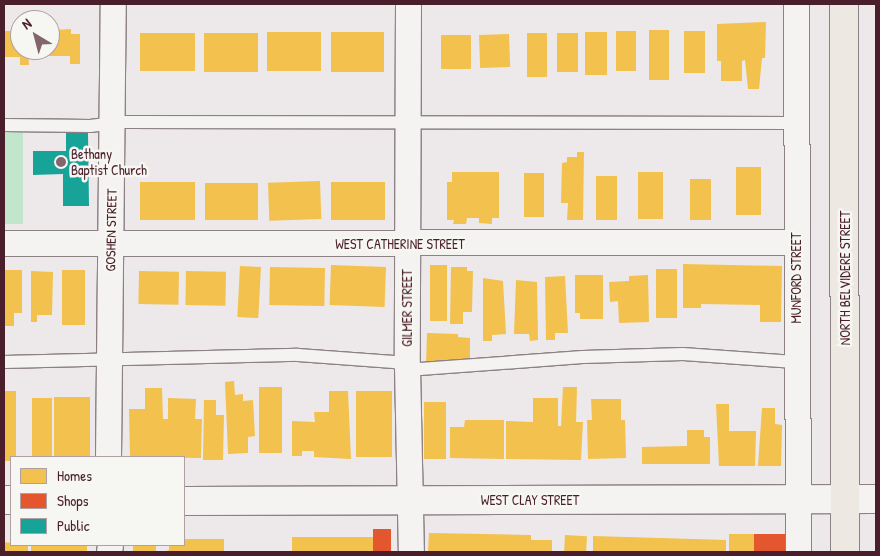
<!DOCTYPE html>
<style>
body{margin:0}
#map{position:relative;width:880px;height:556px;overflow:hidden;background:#ede8ea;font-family:"Patrick Hand",sans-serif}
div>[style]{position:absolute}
.green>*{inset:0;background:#c2e6cb;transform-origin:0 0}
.homes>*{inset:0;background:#f2c14e;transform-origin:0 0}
.shops>*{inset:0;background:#e4572e;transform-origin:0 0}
.public>*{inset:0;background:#17a398}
.roads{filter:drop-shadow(1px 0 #8c8184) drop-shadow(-1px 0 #8c8184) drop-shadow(0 1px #8c8184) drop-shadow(0 -1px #8c8184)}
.service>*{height:12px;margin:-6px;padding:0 6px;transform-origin:6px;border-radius:6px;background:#f4f3f2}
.minor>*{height:25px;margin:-12.5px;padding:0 12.5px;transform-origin:12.5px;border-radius:12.5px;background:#f4f3f2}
.tertiary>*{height:28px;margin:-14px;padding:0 14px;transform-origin:14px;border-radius:14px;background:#f4f3f2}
.primary>*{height:28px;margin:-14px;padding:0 14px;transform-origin:14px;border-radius:14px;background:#ede9e2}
.dots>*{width:14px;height:14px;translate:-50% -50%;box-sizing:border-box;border:2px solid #f6f6f2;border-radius:50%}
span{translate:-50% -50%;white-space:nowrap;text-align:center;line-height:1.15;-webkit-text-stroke:5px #f6f6f2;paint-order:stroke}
.poi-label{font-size:14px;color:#4a1f2b}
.left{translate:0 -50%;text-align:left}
.street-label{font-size:14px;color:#4a1f2b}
.frame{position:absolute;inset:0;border:5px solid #4a1f2b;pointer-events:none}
.legend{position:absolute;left:10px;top:456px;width:175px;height:90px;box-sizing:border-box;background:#f6f6f2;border:1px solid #b1a0a2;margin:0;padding:6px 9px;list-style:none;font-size:15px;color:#4a1f2b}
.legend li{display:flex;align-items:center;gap:10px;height:25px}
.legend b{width:25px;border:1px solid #b1a0a2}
.north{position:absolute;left:10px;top:10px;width:50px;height:50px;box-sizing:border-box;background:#f6f6f2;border:1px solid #b1a0a2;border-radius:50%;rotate:323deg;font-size:14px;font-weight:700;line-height:20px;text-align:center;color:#4a1f2b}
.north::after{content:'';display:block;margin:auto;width:18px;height:22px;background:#83656e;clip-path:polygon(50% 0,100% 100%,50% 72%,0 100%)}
</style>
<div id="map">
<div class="green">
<div style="left:4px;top:131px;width:19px;height:93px"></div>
</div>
<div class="homes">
<div style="clip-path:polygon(766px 22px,765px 58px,762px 58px,759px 89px,748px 89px,745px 60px,742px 61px,742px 81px,721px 81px,721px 61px,717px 61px,717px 24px)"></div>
<div style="clip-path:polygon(71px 29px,71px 34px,80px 34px,80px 64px,70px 64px,70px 56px,45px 56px,45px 50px,50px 50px,50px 34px,54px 34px,53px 30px)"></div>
<div style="left:649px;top:30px;width:20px;height:50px"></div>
<div style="clip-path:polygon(4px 31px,20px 31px,20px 50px,28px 50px,29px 65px,20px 65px,20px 57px,4px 57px)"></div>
<div style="left:636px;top:31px;width:40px;height:20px;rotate:90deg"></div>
<div style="left:705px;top:31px;width:42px;height:21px;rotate:90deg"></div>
<div style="left:267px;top:32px;width:54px;height:39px"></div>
<div style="left:331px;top:32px;width:53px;height:40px"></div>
<div style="left:585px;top:32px;width:22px;height:43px"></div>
<div style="left:195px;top:33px;width:38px;height:55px;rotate:90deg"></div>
<div style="left:204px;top:33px;width:54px;height:39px"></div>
<div style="left:547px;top:33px;width:44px;height:20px;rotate:90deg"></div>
<div style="left:557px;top:33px;width:21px;height:39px"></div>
<div style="left:509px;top:34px;width:33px;height:30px;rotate:88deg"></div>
<div style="left:441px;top:35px;width:30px;height:34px"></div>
<div style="clip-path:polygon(577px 152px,584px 152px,583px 220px,567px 220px,568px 203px,561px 203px,562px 163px,567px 162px,567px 157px,577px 157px)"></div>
<div style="left:736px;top:167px;width:25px;height:48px"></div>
<div style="clip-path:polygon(452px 172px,499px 172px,499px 218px,492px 218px,492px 224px,479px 223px,479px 218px,467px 218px,466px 224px,453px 224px,454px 220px,447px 220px,447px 182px,452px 182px)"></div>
<div style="left:638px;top:172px;width:25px;height:47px"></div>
<div style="left:524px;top:173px;width:20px;height:44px"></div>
<div style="left:617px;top:176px;width:44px;height:21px;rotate:90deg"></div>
<div style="left:690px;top:179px;width:21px;height:41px"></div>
<div style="left:320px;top:181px;width:38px;height:52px;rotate:88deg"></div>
<div style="left:195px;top:182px;width:38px;height:55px;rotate:90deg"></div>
<div style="left:331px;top:182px;width:54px;height:38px"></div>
<div style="left:205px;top:183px;width:53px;height:37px"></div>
<div style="clip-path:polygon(683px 264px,782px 266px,781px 322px,760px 322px,760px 305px,701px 304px,701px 308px,683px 308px)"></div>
<div style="left:331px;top:265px;width:55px;height:40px;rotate:2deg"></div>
<div style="left:430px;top:265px;width:17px;height:56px"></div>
<div style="left:240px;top:266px;width:21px;height:51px;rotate:3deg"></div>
<div style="left:270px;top:267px;width:55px;height:38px;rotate:1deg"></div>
<div style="clip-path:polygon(451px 267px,467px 267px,467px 271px,473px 271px,472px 312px,463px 312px,463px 324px,450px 324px)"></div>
<div style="left:656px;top:269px;width:21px;height:49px"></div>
<div style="clip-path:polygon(4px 270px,22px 270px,22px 313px,14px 313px,14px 326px,4px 326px)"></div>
<div style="left:62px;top:270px;width:23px;height:55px"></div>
<div style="clip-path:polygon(31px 271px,53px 272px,52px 315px,37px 315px,37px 322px,31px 322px)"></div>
<div style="left:139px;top:271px;width:40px;height:33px;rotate:1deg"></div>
<div style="left:186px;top:271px;width:40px;height:34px;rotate:1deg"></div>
<div style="clip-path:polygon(575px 275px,603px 275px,603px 319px,580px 319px,580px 313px,575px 313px)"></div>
<div style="clip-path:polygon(648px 275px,649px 322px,619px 323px,618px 301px,610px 302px,609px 282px,629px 281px,629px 276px)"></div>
<div style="clip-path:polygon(565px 276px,568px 333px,555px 333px,555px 340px,546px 340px,545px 277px)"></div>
<div style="clip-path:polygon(483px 278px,503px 281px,506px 334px,492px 335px,492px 341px,483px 341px)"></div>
<div style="clip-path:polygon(516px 280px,537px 282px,538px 340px,530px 341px,529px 334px,514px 334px)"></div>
<div style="clip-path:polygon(427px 333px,458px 334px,458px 337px,470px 338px,470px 359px,458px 359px,458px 364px,426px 364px)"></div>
<div style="clip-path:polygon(234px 381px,235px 395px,243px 394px,243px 401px,253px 400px,255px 436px,248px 437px,248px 453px,228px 454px,225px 382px)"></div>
<div style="left:259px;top:387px;width:23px;height:66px"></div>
<div style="clip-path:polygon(563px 387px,577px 387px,576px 422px,583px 422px,581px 460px,506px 459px,506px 421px,533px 422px,533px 398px,558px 398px,558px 426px,561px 426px)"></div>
<div style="clip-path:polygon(145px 388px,162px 388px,163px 419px,168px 419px,168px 398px,196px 399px,195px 419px,202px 419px,201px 458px,130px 457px,129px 409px,145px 409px)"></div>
<div style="clip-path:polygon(4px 391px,16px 391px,16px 457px,11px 457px,11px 461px,4px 461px)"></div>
<div style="clip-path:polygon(329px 391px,348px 391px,351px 459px,314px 457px,314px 451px,302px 451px,302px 456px,292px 456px,292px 421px,315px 422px,314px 412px,329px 412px)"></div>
<div style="left:356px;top:391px;width:36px;height:66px"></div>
<div style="left:54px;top:397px;width:36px;height:60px"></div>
<div style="left:52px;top:398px;width:59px;height:20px;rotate:90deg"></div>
<div style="clip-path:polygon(591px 399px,621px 399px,621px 420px,625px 420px,626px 458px,588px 459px,587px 420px,592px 420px)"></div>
<div style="clip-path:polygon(204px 400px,216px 400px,216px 415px,224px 415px,223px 460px,203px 460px)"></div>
<div style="left:424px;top:402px;width:22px;height:57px"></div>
<div style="clip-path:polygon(716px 404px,729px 404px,729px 431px,756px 431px,755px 466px,719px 466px)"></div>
<div style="clip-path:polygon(762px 408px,775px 408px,775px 424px,782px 425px,781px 466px,758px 466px)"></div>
<div style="clip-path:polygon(465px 420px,504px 420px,504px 459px,450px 458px,450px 427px,464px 427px)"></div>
<div style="clip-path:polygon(687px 430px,704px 430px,704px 437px,710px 437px,710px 464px,642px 464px,642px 447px,687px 446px)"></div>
<div style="clip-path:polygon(429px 533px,531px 535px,531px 540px,552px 540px,552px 552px,428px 552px)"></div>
<div style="left:729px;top:534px;width:25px;height:18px"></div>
<div style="left:565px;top:535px;width:22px;height:17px;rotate:3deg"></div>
<div style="clip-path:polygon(593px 536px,726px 540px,726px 552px,593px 552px)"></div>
<div style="left:292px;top:537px;width:81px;height:15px"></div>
<div style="clip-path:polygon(184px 539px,224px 539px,224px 552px,163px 552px,169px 550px,169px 545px,184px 545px)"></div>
<div style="clip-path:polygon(4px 542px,28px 545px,28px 552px,4px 552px)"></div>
<div style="left:31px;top:545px;width:56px;height:7px"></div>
<div style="left:133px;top:545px;width:23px;height:7px"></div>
</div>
<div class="shops">
<div style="left:373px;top:529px;width:18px;height:23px"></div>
<div style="left:754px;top:534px;width:31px;height:18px"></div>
</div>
<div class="public">
<div style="clip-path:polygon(66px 133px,88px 133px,89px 206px,63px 206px,63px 174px,33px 175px,33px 151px,66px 151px)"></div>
</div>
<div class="roads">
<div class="service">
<div style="left:4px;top:125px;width:86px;rotate:0.7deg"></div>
<div style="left:90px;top:126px;width:33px;rotate:-7deg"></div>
<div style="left:123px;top:122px;width:673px;rotate:0.09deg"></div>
<div style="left:4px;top:362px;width:294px;rotate:-1.4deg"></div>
<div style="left:298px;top:355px;width:96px;rotate:4.2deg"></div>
<div style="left:394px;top:362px;width:27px;rotate:15deg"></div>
<div style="left:420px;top:369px;width:163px;rotate:-4.2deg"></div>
<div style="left:583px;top:357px;width:100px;rotate:-1.7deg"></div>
<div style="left:683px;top:354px;width:112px;rotate:4.1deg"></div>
</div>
<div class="minor">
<div style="left:408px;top:4px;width:362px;rotate:90.2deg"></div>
<div style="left:407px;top:366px;width:186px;rotate:88.8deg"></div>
<div style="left:796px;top:4px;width:548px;rotate:89.79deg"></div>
<div style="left:4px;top:243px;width:792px;rotate:-0.07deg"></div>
<div style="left:108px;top:457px;width:453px;rotate:-89.4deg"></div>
<div style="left:109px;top:552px;width:7px;rotate:-82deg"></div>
</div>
<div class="tertiary">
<div style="left:4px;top:500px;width:7px"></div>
<div style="left:184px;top:501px;width:692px;rotate:-0.17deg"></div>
</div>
<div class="primary">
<div style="left:844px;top:4px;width:548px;rotate:89.9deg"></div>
</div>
</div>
<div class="dots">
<div style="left:61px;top:162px;background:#83656e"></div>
</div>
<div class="poi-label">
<span class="left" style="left:71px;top:162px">Bethany<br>Baptist Church</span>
</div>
<div class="street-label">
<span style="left:111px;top:230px;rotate:-89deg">GOSHEN STREET</span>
<span style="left:400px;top:244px">WEST CATHERINE STREET</span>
<span style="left:796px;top:278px;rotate:-90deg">MUNFORD STREET</span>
<span style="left:845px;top:278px;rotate:-90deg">NORTH BELVIDERE STREET</span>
<span style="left:407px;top:308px;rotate:-90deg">GILMER STREET</span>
<span style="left:530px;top:500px">WEST CLAY STREET</span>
</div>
<div class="frame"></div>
<ul class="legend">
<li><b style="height:14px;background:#f2c14e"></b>Homes</li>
<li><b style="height:14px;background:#e4572e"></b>Shops</li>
<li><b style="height:14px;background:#17a398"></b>Public</li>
</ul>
<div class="north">N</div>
</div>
